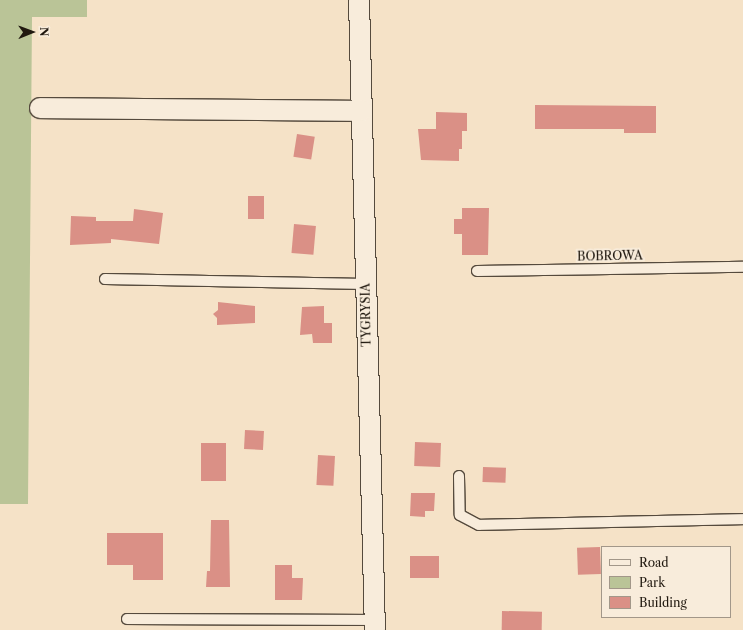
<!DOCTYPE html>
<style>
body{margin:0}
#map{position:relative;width:743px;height:630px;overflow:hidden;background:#f5e2c7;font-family:"Libre Caslon Text",serif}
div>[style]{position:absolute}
.green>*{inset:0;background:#bac497}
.building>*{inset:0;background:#da9086;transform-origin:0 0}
.roads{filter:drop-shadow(1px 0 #554a3d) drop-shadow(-1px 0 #554a3d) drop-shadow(0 1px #554a3d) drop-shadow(0 -1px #554a3d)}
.lane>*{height:10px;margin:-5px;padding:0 5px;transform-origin:5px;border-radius:5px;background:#f8ecdb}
.street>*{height:20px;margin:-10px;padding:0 10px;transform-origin:10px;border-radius:10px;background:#f8ecdb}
span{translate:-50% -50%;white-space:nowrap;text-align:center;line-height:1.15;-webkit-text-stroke:3.5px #f8ecdb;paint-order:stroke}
.street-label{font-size:12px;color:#20180f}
.legend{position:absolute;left:601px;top:546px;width:130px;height:72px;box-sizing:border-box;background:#f8ecdb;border:1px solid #a29789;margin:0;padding:5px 7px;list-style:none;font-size:12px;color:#20180f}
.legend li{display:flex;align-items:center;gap:8px;height:20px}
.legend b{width:20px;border:1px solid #a29789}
.north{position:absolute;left:12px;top:12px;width:40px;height:40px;-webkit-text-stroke:3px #f8ecdb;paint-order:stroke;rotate:89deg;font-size:11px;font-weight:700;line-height:16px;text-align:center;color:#20180f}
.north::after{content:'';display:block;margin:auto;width:14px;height:18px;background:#20180f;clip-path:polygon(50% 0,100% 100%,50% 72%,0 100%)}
</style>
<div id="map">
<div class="green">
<div style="clip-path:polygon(0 0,87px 0,87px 17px,32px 17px,28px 504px,0 504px)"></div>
</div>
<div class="building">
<div style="clip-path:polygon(535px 105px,656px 106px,656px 133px,624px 133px,624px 129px,535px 129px)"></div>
<div style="clip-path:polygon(436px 112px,467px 113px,467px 131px,462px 131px,462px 149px,459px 149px,459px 161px,421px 160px,418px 129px,436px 129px)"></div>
<div style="left:297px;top:134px;width:18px;height:23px;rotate:9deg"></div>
<div style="left:248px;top:196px;width:16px;height:23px"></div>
<div style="clip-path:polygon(462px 208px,489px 208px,488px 255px,462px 255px,462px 234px,454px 234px,454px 219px,462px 219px)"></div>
<div style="clip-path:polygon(134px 209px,163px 213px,159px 244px,111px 239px,111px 243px,70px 245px,71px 216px,96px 217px,96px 221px,133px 221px)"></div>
<div style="left:294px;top:224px;width:22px;height:29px;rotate:5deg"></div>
<div style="clip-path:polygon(218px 302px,255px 306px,255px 323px,217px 325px,217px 318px,213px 314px,218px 310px)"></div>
<div style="clip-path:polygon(324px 306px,324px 323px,332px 323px,332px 343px,313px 343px,312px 334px,300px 335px,302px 307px)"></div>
<div style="left:245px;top:430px;width:19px;height:19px;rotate:3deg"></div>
<div style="left:415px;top:442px;width:26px;height:24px;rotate:2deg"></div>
<div style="left:201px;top:443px;width:25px;height:38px"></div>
<div style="left:318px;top:455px;width:17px;height:30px;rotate:3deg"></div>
<div style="left:483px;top:467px;width:23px;height:15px;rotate:2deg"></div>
<div style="clip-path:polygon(411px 493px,435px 493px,434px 511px,425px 511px,425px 517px,410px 516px)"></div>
<div style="clip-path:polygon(211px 520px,229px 520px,230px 587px,206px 587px,207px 571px,210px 571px)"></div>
<div style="clip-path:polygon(107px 533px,163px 533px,163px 580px,133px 580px,133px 565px,107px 565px)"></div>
<div style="left:600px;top:547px;width:27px;height:23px;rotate:88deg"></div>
<div style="left:410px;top:556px;width:29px;height:22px"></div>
<div style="clip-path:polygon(275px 565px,292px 565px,292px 578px,303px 578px,302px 600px,275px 600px)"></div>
<div style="left:502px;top:611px;width:40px;height:19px;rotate:1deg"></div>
</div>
<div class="roads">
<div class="lane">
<div style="left:477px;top:271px;width:266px;rotate:-0.9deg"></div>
<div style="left:105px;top:279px;width:261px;rotate:1.1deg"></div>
<div style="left:459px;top:476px;width:39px;rotate:89deg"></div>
<div style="left:460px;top:515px;width:21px;rotate:28deg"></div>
<div style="left:479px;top:525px;width:264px;rotate:-1.3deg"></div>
<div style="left:127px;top:619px;width:247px;rotate:0.2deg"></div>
</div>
<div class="street">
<div style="left:359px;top:0;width:630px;rotate:88.55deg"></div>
<div style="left:40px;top:108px;width:322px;rotate:0.5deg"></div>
</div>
</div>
<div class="street-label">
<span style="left:610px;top:256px;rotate:-1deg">BOBROWA</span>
<span style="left:366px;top:315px;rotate:-91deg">TYGRYSIA</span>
</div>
<ul class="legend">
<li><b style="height:5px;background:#f8ecdb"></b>Road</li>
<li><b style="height:11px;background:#bac497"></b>Park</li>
<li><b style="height:11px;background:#da9086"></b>Building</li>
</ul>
<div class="north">N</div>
</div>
